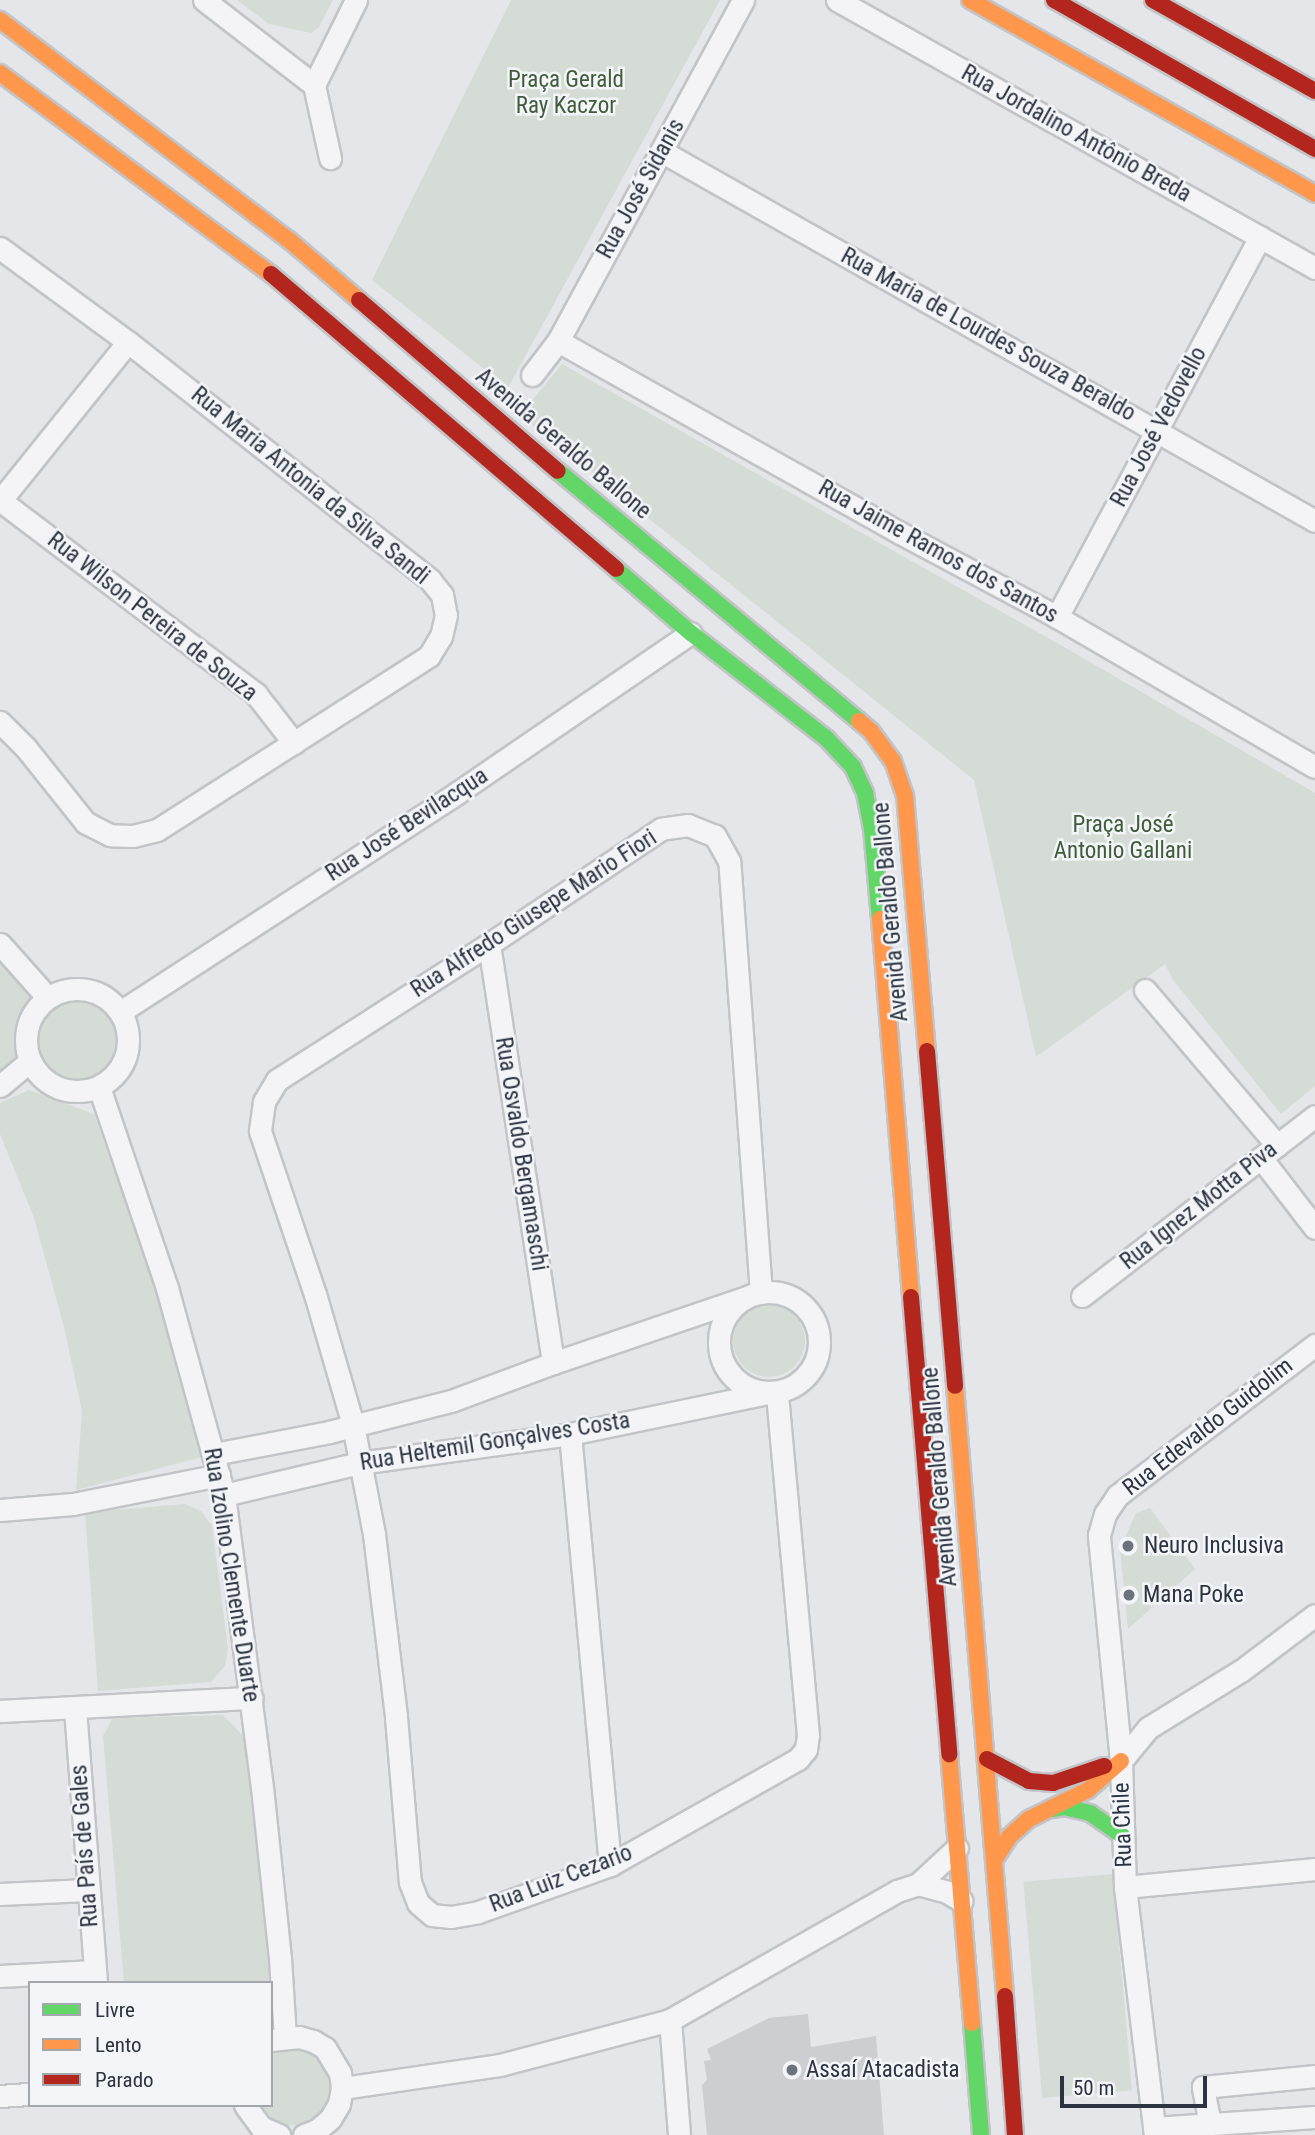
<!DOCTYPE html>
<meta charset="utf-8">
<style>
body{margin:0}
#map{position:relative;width:1315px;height:2135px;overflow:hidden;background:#e4e6e9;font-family:"Roboto Condensed",sans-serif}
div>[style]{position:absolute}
.green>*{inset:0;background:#d5dcd5;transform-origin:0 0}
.round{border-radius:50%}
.building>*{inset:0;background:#cdced1}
.roads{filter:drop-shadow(2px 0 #c2c4c7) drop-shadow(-2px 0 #c2c4c7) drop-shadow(0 2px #c2c4c7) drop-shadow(0 -2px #c2c4c7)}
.street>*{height:21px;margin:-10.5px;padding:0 10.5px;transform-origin:10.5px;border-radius:10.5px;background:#f4f4f6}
.street>.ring{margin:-10.5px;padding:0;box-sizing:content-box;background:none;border:21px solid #f4f4f6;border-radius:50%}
.fast>*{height:16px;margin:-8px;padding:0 8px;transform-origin:8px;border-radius:8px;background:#63d668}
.slow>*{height:16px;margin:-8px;padding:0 8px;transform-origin:8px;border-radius:8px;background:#ff974d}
.jam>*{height:16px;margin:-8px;padding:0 8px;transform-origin:8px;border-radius:8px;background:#b3261e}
.dots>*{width:19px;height:19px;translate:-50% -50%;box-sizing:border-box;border:4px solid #f3f5f8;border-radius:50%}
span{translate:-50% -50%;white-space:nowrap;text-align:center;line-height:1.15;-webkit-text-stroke:5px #f3f5f8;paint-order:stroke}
.park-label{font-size:23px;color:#415c3b}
.street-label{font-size:23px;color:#2c3441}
.poi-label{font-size:23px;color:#2c3441}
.left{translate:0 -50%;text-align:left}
.legend{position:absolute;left:28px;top:1981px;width:245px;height:126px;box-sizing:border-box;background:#f3f5f8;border:2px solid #a3a8af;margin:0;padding:9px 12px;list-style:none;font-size:21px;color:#2c3441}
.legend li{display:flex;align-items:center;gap:14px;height:35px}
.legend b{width:35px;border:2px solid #a3a8af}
.scale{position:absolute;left:1060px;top:2076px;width:147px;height:32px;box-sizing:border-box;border:4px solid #2c3441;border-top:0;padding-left:9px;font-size:21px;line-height:24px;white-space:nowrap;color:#2c3441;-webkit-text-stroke:5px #f3f5f8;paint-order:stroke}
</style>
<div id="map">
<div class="green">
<div style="clip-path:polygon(237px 0,333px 0,319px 27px,311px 33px,269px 24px)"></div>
<div style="clip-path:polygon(511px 0,720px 0,508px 388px,372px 280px)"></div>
<div style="clip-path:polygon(562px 364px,1066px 648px,1315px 793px,1315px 1086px,1281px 1114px,1173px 980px,1165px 964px,1036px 1057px,974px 780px,520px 415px)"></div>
<div style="clip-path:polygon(0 944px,48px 998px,32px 1015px,27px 1030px,26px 1046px,30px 1061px,0 1074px)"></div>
<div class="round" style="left:38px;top:1002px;width:78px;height:78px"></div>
<div style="clip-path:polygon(29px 1090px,94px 1114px,214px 1454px,76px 1490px,82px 1411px,64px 1327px,34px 1218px,0 1134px,0 1103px)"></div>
<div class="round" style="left:733px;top:1305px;width:72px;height:72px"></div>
<div style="clip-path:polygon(185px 1504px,201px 1511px,212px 1526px,228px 1648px,225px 1666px,211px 1682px,98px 1691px,85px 1512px)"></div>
<div style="clip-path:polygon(1150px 1508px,1195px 1569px,1128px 1629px,1120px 1549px,1136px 1513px)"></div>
<div style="clip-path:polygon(223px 1715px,248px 1741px,275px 2009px,271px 2014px,271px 1983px,124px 1983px,103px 1736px,113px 1718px)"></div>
<div style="left:1113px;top:1874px;width:217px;height:90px;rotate:85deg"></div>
<div style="clip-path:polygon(301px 2045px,323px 2058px,333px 2082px,332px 2095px,319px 2117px,308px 2124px,283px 2126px,270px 2122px,255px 2105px,271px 2105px,271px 2050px)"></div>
</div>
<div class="building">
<div style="clip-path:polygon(808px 2014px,811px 2047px,876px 2036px,884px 2135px,707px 2135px,702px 2085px,707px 2080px,704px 2061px,711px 2060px,707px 2049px,769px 2018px)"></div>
</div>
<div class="roads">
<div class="street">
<div style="left:204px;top:0;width:139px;rotate:37.7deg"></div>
<div style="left:314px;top:85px;width:95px;rotate:-63.7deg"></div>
<div style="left:837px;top:0;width:548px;rotate:29.28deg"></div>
<div style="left:314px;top:85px;width:75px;rotate:77.6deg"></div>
<div style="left:661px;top:151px;width:751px;rotate:29.5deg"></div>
<div style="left:0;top:248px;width:159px;rotate:36.3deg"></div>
<div style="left:128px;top:342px;width:385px;rotate:38.2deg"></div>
<div style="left:430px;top:580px;width:19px;rotate:51deg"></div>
<div style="left:442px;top:595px;width:20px;rotate:79deg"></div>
<div style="left:446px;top:615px;width:22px;rotate:103deg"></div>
<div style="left:441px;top:636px;width:23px;rotate:121deg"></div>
<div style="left:429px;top:656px;width:323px;rotate:147.4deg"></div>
<div style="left:157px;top:830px;width:25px;rotate:166deg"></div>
<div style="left:133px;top:836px;width:23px;rotate:-178deg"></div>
<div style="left:110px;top:835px;width:28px;rotate:-153deg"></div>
<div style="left:85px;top:822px;width:95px;rotate:-128.6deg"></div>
<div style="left:26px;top:748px;width:37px;rotate:-135deg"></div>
<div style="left:558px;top:341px;width:392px;rotate:29.3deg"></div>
<div style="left:900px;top:533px;width:178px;rotate:28.1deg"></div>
<div style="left:1057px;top:617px;width:298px;rotate:30.2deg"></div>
<div style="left:532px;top:375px;width:43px;rotate:-52.6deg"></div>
<div style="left:558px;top:341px;width:388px;rotate:-61.5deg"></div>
<div style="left:0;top:501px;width:204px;rotate:-51.2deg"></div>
<div style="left:1px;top:501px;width:320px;rotate:37.1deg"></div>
<div style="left:256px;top:694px;width:62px;rotate:52.2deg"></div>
<div style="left:1057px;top:617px;width:431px;rotate:-61.9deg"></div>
<div style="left:0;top:944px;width:72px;rotate:48.4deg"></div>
<div style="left:489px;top:944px;width:424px;rotate:81.3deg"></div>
<div class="ring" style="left:26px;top:989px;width:81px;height:81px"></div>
<div style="left:1145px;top:990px;width:204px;rotate:49.6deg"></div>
<div style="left:120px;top:1012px;width:402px;rotate:-33deg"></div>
<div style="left:457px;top:793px;width:283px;rotate:-34.4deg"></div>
<div style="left:0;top:1086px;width:39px;rotate:-40deg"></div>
<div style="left:99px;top:1087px;width:212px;rotate:71.3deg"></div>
<div style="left:167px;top:1288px;width:215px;rotate:74.6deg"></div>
<div style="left:224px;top:1495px;width:294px;rotate:82.6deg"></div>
<div style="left:262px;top:1787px;width:172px;rotate:84deg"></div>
<div style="left:280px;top:1958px;width:79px;rotate:86.4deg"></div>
<div style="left:1261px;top:1158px;width:88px;rotate:52.4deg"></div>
<div class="ring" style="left:719px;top:1292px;width:79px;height:79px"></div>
<div style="left:761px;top:1293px;width:433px;rotate:-94.2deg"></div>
<div style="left:729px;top:861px;width:29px;rotate:-119deg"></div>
<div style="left:715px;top:836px;width:29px;rotate:-158deg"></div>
<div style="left:688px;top:825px;width:27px;rotate:172deg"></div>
<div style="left:661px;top:829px;width:207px;rotate:146.2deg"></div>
<div style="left:489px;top:944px;width:252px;rotate:147.3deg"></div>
<div style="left:277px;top:1080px;width:26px;rotate:121deg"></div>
<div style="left:264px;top:1102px;width:29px;rotate:98deg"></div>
<div style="left:260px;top:1131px;width:172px;rotate:71.4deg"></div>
<div style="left:315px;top:1294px;width:136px;rotate:73.8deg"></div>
<div style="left:353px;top:1425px;width:111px;rotate:79.1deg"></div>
<div style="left:374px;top:1534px;width:184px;rotate:83.1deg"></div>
<div style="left:396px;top:1717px;width:166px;rotate:85.2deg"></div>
<div style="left:410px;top:1882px;width:22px;rotate:69deg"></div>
<div style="left:418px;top:1903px;width:18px;rotate:41deg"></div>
<div style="left:432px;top:1915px;width:19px;rotate:6deg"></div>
<div style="left:451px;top:1917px;width:27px;rotate:-10deg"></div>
<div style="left:478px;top:1912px;width:140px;rotate:-19.6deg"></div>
<div style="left:610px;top:1865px;width:216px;rotate:-29.4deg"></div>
<div style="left:798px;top:1759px;width:13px;rotate:-51deg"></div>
<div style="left:806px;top:1749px;width:14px;rotate:-82deg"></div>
<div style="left:808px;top:1735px;width:344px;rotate:-95.2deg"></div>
<div style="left:1082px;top:1296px;width:294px;rotate:-37.7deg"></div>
<div style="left:570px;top:1434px;width:433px;rotate:84.7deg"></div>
<div style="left:214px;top:1454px;width:117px;rotate:-10.8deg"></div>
<div style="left:329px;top:1432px;width:126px;rotate:-14.3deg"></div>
<div style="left:451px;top:1401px;width:109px;rotate:-20.4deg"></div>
<div style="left:553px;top:1363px;width:202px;rotate:-18.8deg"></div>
<div style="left:224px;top:1495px;width:139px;rotate:-13.3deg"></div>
<div style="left:359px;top:1463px;width:213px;rotate:-7.8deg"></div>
<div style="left:570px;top:1434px;width:202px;rotate:-11.7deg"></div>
<div style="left:0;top:1510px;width:73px;rotate:-4.7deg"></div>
<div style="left:73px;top:1504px;width:149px;rotate:-11.2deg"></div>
<div style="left:75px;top:1709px;width:275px;rotate:85.6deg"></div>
<div style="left:0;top:1711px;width:252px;rotate:-3deg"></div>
<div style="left:1121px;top:1761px;width:43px;rotate:-50.7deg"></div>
<div style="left:1148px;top:1728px;width:110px;rotate:-31.7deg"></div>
<div style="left:1242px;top:1670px;width:91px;rotate:-37deg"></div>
<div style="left:918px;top:1884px;width:30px;rotate:15deg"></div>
<div style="left:947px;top:1892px;width:17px;rotate:31deg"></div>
<div style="left:1125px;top:1887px;width:191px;rotate:-5.4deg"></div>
<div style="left:0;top:1894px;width:87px;rotate:-2.6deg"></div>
<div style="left:0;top:1976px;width:95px;rotate:-3deg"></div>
<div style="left:670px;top:2020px;width:115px;rotate:85.5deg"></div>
<div style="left:271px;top:2040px;width:28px;rotate:-6deg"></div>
<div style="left:299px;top:2037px;width:15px;rotate:16deg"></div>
<div style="left:313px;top:2041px;width:14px;rotate:30deg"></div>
<div style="left:325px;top:2048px;width:29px;rotate:59deg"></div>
<div style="left:340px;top:2073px;width:15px;rotate:82deg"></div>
<div style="left:342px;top:2088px;width:16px;rotate:101deg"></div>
<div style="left:339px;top:2104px;width:17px;rotate:121deg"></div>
<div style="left:330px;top:2119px;width:17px;rotate:140deg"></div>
<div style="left:317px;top:2130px;width:14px;rotate:159deg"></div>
<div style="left:342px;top:2088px;width:160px;rotate:-8.3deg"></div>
<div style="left:500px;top:2065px;width:176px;rotate:-14.8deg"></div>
<div style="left:670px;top:2020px;width:261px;rotate:-29.6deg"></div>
<div style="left:897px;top:1891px;width:22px;rotate:-18deg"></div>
<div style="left:918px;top:1884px;width:53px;rotate:-42.7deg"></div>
<div style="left:0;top:2096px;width:30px;rotate:-4deg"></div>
<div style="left:245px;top:2105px;width:27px;rotate:54deg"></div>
<div style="left:261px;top:2127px;width:20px;rotate:24deg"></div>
<div style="left:1210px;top:2124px;width:38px;rotate:-101deg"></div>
<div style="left:1203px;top:2087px;width:113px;rotate:-5.6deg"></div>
<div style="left:1154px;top:2128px;width:161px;rotate:-3.9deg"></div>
<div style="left:1155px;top:2135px;width:250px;rotate:-96.9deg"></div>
<div style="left:1125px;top:1887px;width:126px;rotate:-91.8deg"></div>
<div style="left:1121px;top:1761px;width:227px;rotate:-95.6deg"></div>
<div style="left:1099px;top:1535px;width:22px;rotate:-74deg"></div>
<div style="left:1105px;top:1514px;width:23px;rotate:-56deg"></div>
<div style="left:1118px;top:1495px;width:248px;rotate:-37.3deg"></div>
</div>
<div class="fast">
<div style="left:558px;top:471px;width:391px;rotate:39.7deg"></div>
<div style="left:616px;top:569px;width:99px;rotate:40.5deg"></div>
<div style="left:691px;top:633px;width:172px;rotate:37.9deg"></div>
<div style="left:827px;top:739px;width:38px;rotate:47deg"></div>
<div style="left:853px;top:767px;width:29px;rotate:65deg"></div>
<div style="left:865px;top:793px;width:36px;rotate:79deg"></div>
<div style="left:872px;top:828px;width:91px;rotate:85deg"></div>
<div style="left:1052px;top:1809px;width:12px;rotate:-9deg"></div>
<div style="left:1064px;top:1807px;width:27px;rotate:13deg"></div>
<div style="left:1090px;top:1813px;width:39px;rotate:35deg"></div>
<div style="left:972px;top:2023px;width:112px;rotate:85.4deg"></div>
</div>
<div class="slow">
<div style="left:970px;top:0;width:396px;rotate:29.3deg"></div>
<div style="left:0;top:20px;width:363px;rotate:37.3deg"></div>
<div style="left:289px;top:240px;width:92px;rotate:40.6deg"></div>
<div style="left:0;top:73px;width:337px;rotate:36.6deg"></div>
<div style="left:859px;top:721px;width:16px;rotate:40deg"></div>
<div style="left:871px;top:731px;width:37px;rotate:54deg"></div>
<div style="left:893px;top:761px;width:36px;rotate:71deg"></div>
<div style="left:905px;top:795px;width:257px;rotate:85.1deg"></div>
<div style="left:880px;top:919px;width:379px;rotate:85.3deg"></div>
<div style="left:955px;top:1386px;width:612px;rotate:85.31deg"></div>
<div style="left:949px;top:1754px;width:270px;rotate:85.1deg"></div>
<div style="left:995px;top:1859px;width:27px;rotate:-57deg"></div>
<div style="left:1010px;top:1836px;width:25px;rotate:-42deg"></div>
<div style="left:1029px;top:1819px;width:66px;rotate:-26.2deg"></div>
<div style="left:1088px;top:1790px;width:44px;rotate:-41.3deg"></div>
</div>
<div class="jam">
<div style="left:1054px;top:0;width:301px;rotate:29.7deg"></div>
<div style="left:1153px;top:0;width:186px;rotate:29.3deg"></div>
<div style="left:271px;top:274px;width:454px;rotate:40.5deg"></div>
<div style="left:359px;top:300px;width:262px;rotate:40.7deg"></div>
<div style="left:927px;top:1051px;width:336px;rotate:85.2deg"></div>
<div style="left:911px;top:1297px;width:459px;rotate:85.2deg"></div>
<div style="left:987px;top:1759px;width:47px;rotate:27.6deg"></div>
<div style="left:1029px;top:1781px;width:24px;rotate:5deg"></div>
<div style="left:1053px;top:1783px;width:54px;rotate:-18.4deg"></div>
<div style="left:1005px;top:1996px;width:139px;rotate:85.9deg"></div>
</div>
</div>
<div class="dots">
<div style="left:1128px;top:1546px;background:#6c727c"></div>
<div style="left:1129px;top:1595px;background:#6c727c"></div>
<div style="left:792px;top:2070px;background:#6c727c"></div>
</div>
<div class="park-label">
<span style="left:566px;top:93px">Praça Gerald<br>Ray Kaczor</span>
<span style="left:1123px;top:838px">Praça José<br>Antonio Gallani</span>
</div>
<div class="street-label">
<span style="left:1076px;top:134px;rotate:29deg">Rua Jordalino Antônio Breda</span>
<span style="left:641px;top:189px;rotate:-61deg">Rua José Sidanis</span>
<span style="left:988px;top:335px;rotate:29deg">Rua Maria de Lourdes Souza Beraldo</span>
<span style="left:1159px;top:427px;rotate:-62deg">Rua José Vedovello</span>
<span style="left:563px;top:444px;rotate:40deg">Avenida Geraldo Ballone</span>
<span style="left:310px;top:486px;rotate:39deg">Rua Maria Antonia da Silva Sandi</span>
<span style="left:938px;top:552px;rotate:29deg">Rua Jaime Ramos dos Santos</span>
<span style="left:152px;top:617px;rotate:38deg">Rua Wilson Pereira de Souza</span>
<span style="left:407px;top:825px;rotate:-33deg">Rua José Bevilacqua</span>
<span style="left:891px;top:912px;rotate:-95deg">Avenida Geraldo Ballone</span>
<span style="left:534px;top:914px;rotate:-33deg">Rua Alfredo Giusepe Mario Fiori</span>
<span style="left:521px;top:1154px;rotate:81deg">Rua Osvaldo Bergamaschi</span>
<span style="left:1199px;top:1206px;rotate:-38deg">Rua Ignez Motta Piva</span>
<span style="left:1208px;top:1427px;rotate:-38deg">Rua Edevaldo Guidolim</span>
<span style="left:495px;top:1442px;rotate:-9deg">Rua Heltemil Gonçalves Costa</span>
<span style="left:940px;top:1477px;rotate:-95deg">Avenida Geraldo Ballone</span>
<span style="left:231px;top:1575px;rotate:81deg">Rua Izolino Clemente Duarte</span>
<span style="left:1123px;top:1825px;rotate:-92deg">Rua Chile</span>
<span style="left:85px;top:1846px;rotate:-94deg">Rua País de Gales</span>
<span style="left:561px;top:1879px;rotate:-21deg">Rua Luiz Cezario</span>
</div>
<div class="poi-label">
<span class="left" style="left:1144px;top:1546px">Neuro Inclusiva</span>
<span class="left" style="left:1143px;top:1595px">Mana Poke</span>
<span class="left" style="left:806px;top:2070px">Assaí Atacadista</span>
</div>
<ul class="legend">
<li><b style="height:9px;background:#63d668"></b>Livre</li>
<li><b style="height:9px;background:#ff974d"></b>Lento</li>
<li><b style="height:9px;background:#b3261e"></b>Parado</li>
</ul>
<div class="scale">50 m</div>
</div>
